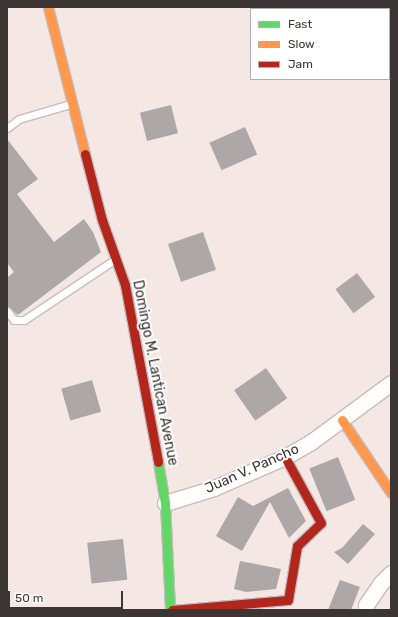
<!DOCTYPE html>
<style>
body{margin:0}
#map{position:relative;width:398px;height:617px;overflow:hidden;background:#fcf6f4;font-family:Rubik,sans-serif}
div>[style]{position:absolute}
.built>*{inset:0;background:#f5e7e3}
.building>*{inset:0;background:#ada8a7;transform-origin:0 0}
.roads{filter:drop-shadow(1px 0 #c3bebc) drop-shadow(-1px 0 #c3bebc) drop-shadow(0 1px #c3bebc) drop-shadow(0 -1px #c3bebc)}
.lane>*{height:7px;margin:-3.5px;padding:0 3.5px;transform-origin:3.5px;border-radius:3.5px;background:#fffefd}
.street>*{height:15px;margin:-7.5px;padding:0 7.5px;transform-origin:7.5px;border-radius:7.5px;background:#fffefd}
.fast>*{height:9px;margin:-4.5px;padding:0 4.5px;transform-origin:4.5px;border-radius:4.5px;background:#63d668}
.slow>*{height:9px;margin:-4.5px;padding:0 4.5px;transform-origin:4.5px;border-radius:4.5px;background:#ff974d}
.jam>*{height:9px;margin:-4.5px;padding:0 4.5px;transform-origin:4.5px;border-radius:4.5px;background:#b3261e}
span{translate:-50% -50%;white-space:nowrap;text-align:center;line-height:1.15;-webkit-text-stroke:4px #fff;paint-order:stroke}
.street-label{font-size:14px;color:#3b3634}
.frame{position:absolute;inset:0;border:8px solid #3b3634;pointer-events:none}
.legend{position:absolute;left:250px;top:8px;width:140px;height:72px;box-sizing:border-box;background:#fff;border:1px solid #b1afae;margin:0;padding:5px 7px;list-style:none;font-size:12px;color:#3b3634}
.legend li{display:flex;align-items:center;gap:8px;height:20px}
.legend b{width:20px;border:1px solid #b1afae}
.scale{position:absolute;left:8px;top:591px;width:115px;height:18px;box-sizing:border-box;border:2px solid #3b3634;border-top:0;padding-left:5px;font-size:12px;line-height:14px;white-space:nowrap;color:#3b3634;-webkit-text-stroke:3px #fff;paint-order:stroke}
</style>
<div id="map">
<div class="built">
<div style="clip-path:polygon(evenodd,7px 7px,391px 7px,391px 610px,7px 610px,7px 7px,251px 9px,389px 9px,389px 79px,251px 79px,251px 9px)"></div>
</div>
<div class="building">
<div style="left:171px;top:105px;width:29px;height:32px;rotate:76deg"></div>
<div style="left:245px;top:127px;width:30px;height:39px;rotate:66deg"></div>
<div style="clip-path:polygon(7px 139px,38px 179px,17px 194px,54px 242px,84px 219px,93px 232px,101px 252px,18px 315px,7px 306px,7px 278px,14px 272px,7px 263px)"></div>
<div style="left:203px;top:232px;width:40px;height:37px;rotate:71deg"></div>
<div style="left:357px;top:273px;width:30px;height:27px;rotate:53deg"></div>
<div style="left:266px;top:368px;width:37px;height:39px;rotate:55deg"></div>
<div style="left:92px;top:380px;width:33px;height:32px;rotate:74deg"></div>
<div style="left:338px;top:457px;width:46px;height:31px;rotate:68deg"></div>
<div style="clip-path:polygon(288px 488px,306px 521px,289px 538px,270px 502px,242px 551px,216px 536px,238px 497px,253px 506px)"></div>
<div style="clip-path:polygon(363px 524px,375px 534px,348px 564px,334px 552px,342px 548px)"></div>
<div style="left:123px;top:539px;width:41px;height:36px;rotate:84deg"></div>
<div style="clip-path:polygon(240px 561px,281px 569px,276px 589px,246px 592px,234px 589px)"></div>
<div style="clip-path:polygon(340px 580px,360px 587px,351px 610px,328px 610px)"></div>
</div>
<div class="roads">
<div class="lane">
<div style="left:7px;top:128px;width:15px;rotate:-37deg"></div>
<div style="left:19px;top:119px;width:53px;rotate:-16.4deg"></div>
<div style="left:7px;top:311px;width:11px;rotate:52deg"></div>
<div style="left:14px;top:320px;width:10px"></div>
<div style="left:24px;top:320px;width:108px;rotate:-33.7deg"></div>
</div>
<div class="street">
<div style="left:302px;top:7px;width:3px;rotate:45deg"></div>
<div style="left:389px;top:54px;width:2px;rotate:27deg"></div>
<div style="left:165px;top:503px;width:51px;rotate:-17deg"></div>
<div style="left:214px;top:488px;width:77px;rotate:-23.6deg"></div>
<div style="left:285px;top:457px;width:30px;rotate:-30deg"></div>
<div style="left:311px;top:442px;width:99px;rotate:-36.4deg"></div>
<div style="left:366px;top:610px;width:5px;rotate:-90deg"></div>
<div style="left:366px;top:605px;width:27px;rotate:-56deg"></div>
<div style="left:381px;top:583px;width:14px;rotate:-45deg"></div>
</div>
<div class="fast">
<div style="left:158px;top:462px;width:42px;rotate:80.3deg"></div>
<div style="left:165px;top:503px;width:107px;rotate:87.3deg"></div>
</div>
<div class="slow">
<div style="left:48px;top:7px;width:152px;rotate:75.9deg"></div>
<div style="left:342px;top:420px;width:88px;rotate:56.1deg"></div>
</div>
<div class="jam">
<div style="left:85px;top:154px;width:68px;rotate:75.6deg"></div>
<div style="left:102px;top:220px;width:69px;rotate:70.5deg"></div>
<div style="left:125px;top:285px;width:180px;rotate:79.4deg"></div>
<div style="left:172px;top:610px;width:116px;rotate:-4.9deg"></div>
<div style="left:288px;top:600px;width:55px;rotate:-80.5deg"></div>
<div style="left:297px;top:546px;width:33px;rotate:-44deg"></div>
<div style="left:321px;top:523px;width:75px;rotate:-118.6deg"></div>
</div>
</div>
<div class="street-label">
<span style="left:155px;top:373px;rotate:79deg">Domingo M. Lantican Avenue</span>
<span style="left:252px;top:469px;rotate:-24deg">Juan V. Pancho</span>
</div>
<div class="frame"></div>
<ul class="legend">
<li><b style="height:5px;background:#63d668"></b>Fast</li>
<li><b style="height:5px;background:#ff974d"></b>Slow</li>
<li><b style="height:5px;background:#b3261e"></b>Jam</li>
</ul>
<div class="scale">50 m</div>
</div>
